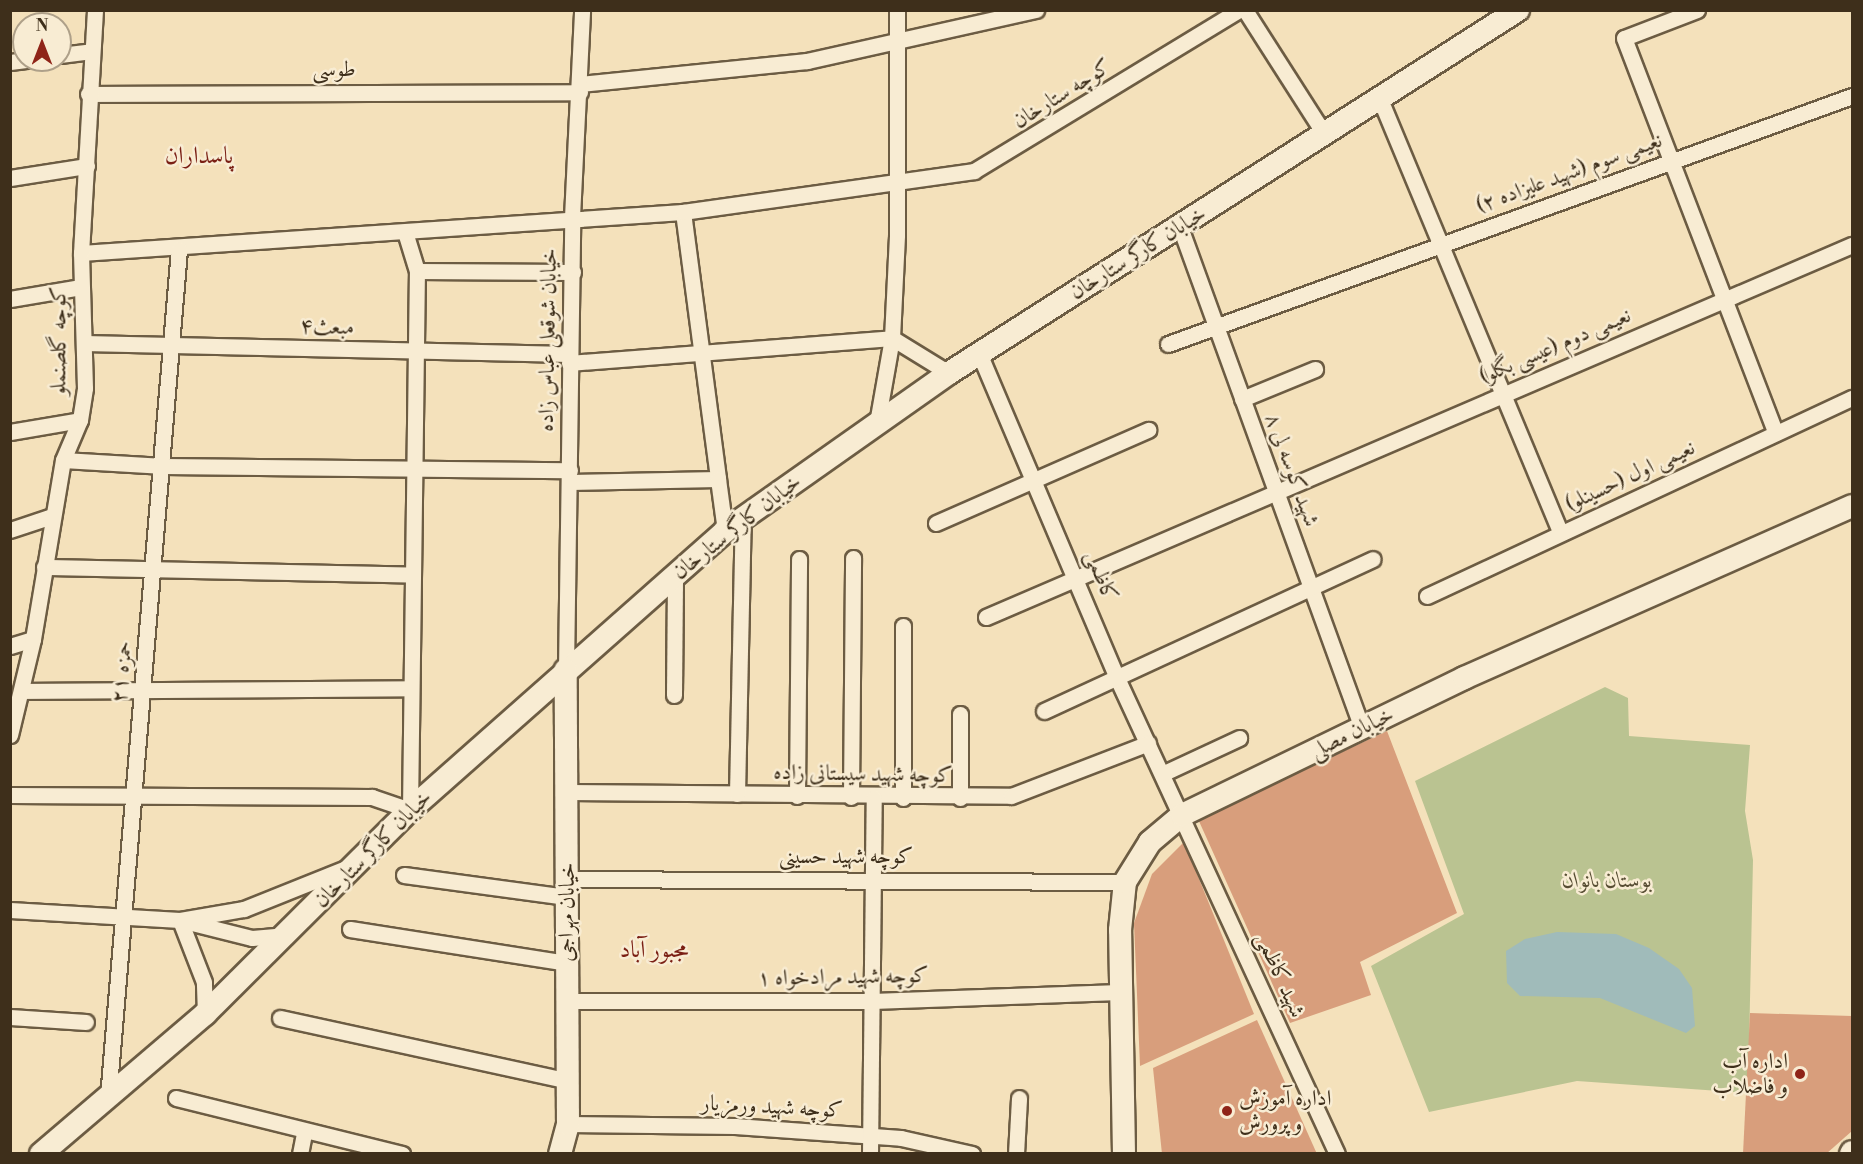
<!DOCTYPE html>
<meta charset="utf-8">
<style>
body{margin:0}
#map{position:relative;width:1863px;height:1164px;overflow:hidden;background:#f4e1bb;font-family:"Libre Bodoni",Amiri,serif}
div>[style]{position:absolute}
.green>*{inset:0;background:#bac391}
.water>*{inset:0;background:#a0bbba}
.building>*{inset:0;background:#d89e7c}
.roads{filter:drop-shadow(2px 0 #6c5c43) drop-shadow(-2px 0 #6c5c43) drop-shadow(0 2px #6c5c43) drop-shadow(0 -2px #6c5c43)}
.street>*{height:15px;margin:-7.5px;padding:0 7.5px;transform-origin:7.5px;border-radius:7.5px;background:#f8ecd3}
.secondary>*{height:22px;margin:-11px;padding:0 11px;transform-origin:11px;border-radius:11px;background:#f8ecd3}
.dots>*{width:16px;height:16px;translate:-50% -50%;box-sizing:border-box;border:3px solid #f8ecd3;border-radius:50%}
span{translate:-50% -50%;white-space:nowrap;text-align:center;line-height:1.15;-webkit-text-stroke:5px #f8ecd3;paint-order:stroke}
.street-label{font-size:22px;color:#3e2f1b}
.park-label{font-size:22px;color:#574d33;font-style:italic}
.poi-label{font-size:22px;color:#3e2f1b}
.right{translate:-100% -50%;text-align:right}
.left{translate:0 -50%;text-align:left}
.neighbourhood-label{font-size:24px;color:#7a1f14}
.frame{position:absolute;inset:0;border:12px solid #3e2f1b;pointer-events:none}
.north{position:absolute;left:12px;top:12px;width:60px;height:60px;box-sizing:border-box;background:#f8ecd3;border:2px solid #aea089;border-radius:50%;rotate:0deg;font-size:16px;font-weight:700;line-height:24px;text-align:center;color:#3e2f1b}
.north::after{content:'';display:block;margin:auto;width:21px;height:27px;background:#8f2418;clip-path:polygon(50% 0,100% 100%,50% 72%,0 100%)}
</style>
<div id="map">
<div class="green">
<div style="clip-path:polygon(1605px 687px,1628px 698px,1629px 736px,1750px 745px,1745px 811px,1753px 860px,1748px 1093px,1577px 1081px,1429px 1112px,1371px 966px,1464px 914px,1415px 781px)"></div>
</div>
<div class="water">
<div style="clip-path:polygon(1557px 932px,1616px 934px,1649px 948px,1679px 969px,1692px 988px,1695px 1026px,1686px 1033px,1600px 998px,1520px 996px,1507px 983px,1506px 951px,1525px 939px)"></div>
</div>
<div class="building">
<div style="clip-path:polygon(1387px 731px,1457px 913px,1360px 962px,1371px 995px,1290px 1023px,1198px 819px)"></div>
<div style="clip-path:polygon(1184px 842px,1254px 1014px,1140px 1066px,1134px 923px,1152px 874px)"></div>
<div style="clip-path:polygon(1750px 1013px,1852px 1016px,1852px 1131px,1826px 1154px,1743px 1154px)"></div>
<div style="clip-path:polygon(1257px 1020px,1317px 1154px,1162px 1154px,1153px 1068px)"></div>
</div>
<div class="roads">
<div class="street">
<div style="left:1245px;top:10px;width:148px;rotate:57.4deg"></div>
<div style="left:1697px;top:10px;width:78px;rotate:159deg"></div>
<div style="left:1624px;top:38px;width:423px;rotate:69deg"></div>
<div style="left:60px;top:55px;width:32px;rotate:-7deg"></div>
<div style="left:10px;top:62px;width:16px;rotate:-7deg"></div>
<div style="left:580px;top:84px;width:228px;rotate:-5.8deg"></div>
<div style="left:807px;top:61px;width:235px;rotate:-12.6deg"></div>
<div style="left:88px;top:94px;width:492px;rotate:-0.2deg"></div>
<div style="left:1380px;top:99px;width:470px;rotate:67.4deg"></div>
<div style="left:10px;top:178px;width:78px;rotate:-8.9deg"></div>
<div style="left:683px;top:212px;width:269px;rotate:82.5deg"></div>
<div style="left:1180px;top:227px;width:533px;rotate:70.04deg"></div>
<div style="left:81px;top:253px;width:603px;rotate:-3.9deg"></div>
<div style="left:683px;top:212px;width:294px;rotate:-8deg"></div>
<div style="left:974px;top:171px;width:310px;rotate:-31.3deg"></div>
<div style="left:417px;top:271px;width:156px;rotate:0.4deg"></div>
<div style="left:10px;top:299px;width:72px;rotate:-9.6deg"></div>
<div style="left:892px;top:338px;width:67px;rotate:31.6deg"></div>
<div style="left:84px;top:343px;width:485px;rotate:1.3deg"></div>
<div style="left:1168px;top:344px;width:728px;rotate:-19.93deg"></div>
<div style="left:979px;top:353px;width:353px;rotate:67deg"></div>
<div style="left:1117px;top:678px;width:524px;rotate:65.19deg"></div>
<div style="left:569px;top:363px;width:324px;rotate:-4.4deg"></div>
<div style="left:1242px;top:399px;width:79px;rotate:-22.3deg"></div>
<div style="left:877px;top:423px;width:86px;rotate:-80deg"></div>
<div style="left:892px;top:338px;width:103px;rotate:-87.2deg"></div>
<div style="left:897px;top:235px;width:225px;rotate:-90deg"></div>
<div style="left:10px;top:432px;width:71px;rotate:-9.7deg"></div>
<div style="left:63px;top:460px;width:101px;rotate:3.4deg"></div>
<div style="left:164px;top:466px;width:406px;rotate:0.6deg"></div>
<div style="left:570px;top:482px;width:148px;rotate:-1.2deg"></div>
<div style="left:718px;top:479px;width:52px;rotate:82.3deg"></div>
<div style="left:936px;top:523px;width:232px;rotate:-23.7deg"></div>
<div style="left:10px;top:530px;width:44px;rotate:-18.4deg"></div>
<div style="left:44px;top:567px;width:368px;rotate:1.2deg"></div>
<div style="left:1427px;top:596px;width:469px;rotate:-25deg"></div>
<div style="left:986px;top:617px;width:943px;rotate:-23.25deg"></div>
<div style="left:903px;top:626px;width:172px;rotate:90deg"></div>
<div style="left:10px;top:646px;width:24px;rotate:-17deg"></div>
<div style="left:566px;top:670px;width:453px;rotate:-89.2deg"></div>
<div style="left:572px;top:217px;width:207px;rotate:-87.2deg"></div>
<div style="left:23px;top:691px;width:387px;rotate:-0.4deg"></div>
<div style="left:674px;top:695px;width:120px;rotate:-89.5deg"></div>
<div style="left:1044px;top:711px;width:362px;rotate:-24.8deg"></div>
<div style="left:960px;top:714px;width:84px;rotate:90deg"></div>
<div style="left:10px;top:735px;width:99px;rotate:-76.5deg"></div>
<div style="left:33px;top:639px;width:181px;rotate:-80.5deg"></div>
<div style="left:63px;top:460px;width:43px;rotate:-67deg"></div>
<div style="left:80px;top:420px;width:32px;rotate:-81deg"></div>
<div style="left:85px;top:388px;width:135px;rotate:-91.7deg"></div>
<div style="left:81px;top:253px;width:243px;rotate:-86.7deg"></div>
<div style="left:1164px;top:773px;width:83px;rotate:-25deg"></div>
<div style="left:568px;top:792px;width:443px;rotate:0.5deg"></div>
<div style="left:1011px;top:796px;width:147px;rotate:-21.1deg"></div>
<div style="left:737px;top:794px;width:276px;rotate:-88.8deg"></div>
<div style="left:10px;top:795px;width:362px;rotate:0.3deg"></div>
<div style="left:372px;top:797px;width:40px;rotate:18.9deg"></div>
<div style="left:410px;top:810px;width:539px;rotate:-89.26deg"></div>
<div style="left:417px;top:271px;width:41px;rotate:-107.1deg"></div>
<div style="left:797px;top:796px;width:237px;rotate:-89.5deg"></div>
<div style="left:851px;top:797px;width:239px;rotate:-89.5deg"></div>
<div style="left:404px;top:875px;width:164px;rotate:7.7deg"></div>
<div style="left:568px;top:879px;width:557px;rotate:0.31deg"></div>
<div style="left:10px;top:910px;width:170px;rotate:3.4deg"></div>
<div style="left:180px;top:920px;width:65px;rotate:-9.8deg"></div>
<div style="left:244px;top:909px;width:110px;rotate:-21.9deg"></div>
<div style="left:350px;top:929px;width:219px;rotate:8.9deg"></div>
<div style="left:567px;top:1001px;width:305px"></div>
<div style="left:872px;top:1001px;width:248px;rotate:-2.1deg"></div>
<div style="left:205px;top:1014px;width:32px;rotate:-92deg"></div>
<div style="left:204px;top:982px;width:66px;rotate:-111.2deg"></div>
<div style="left:180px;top:920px;width:74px;rotate:14deg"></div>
<div style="left:252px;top:938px;width:35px;rotate:-5deg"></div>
<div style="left:10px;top:1017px;width:76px;rotate:3.8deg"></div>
<div style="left:280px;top:1018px;width:295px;rotate:12.3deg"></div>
<div style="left:108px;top:1098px;width:852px;rotate:-85.22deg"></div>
<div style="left:176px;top:1098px;width:233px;rotate:13.9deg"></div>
<div style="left:568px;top:1124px;width:167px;rotate:0.7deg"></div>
<div style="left:735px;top:1126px;width:166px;rotate:4.1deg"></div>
<div style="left:901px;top:1138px;width:73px;rotate:12.7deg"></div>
<div style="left:300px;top:1154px;width:21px;rotate:-79deg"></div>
<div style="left:870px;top:1154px;width:356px;rotate:-89.4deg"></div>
<div style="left:1016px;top:1154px;width:56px;rotate:-86.9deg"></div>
</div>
<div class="secondary">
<div style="left:41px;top:1154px;width:216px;rotate:-40.5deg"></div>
<div style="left:205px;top:1014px;width:289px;rotate:-44.9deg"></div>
<div style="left:410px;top:810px;width:421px;rotate:-41.5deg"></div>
<div style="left:725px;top:531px;width:274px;rotate:-35.2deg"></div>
<div style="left:949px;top:373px;width:675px;rotate:-32.54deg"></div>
<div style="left:560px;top:1154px;width:31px;rotate:-75deg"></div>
<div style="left:568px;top:1124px;width:454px;rotate:-90.3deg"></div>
<div style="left:1124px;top:1154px;width:224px;rotate:-91deg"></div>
<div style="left:1120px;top:930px;width:48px;rotate:-84.1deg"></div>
<div style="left:1125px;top:882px;width:47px;rotate:-58deg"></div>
<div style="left:1150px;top:842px;width:42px;rotate:-40.2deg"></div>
<div style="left:1182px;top:815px;width:314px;rotate:-25.9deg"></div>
<div style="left:1464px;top:678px;width:424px;rotate:-23.9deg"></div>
<div style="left:1851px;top:1154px;width:2px;rotate:-63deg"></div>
</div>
</div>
<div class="dots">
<div style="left:1800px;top:1074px;background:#8f2418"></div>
<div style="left:1227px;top:1111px;background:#8f2418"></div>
</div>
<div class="street-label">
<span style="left:334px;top:70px">طوسی</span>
<span style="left:1062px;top:94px;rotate:-32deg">کوچه ستارخان</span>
<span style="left:1569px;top:173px;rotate:-20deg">نعیمی سوم (شهید علیزاده ۲)</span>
<span style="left:1138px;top:253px;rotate:-32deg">خیابان کارگر ستارخان</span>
<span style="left:327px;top:327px;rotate:1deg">مبعث۴</span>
<span style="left:548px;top:340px;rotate:-89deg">خیابان شوقعلی عباس زاده</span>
<span style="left:59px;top:341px;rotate:-90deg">کوچه گلصنملو</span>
<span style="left:1555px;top:346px;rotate:-23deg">نعیمی دوم (عیسی بگلو)</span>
<span style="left:1292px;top:470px;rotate:70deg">شهید کوسه لی ۸</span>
<span style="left:1630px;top:476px;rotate:-25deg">نعیمی اول (حسینلو)</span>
<span style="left:737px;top:527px;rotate:-38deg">خیابان کارگر ستارخان</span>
<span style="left:1101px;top:576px;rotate:68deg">کاظمی</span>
<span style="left:122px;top:672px;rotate:-84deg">حمزه ۲۱</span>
<span style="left:1352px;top:733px;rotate:-26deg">خیابان مصلی</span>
<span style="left:863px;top:774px;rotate:1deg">کوچه شهید سیستانی زاده</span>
<span style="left:373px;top:849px;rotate:-45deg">خیابان کارگر ستارخان</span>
<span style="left:846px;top:857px">کوچه شهید حسینی</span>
<span style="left:567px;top:912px;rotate:-89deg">خیابان مهراجی</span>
<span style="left:1280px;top:975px;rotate:66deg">شهید کاظمی</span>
<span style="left:843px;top:977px;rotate:-1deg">۱ کوچه شهید مرادخواه</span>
<span style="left:772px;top:1107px;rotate:3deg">کوچه شهید ورمزیار</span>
</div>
<div class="park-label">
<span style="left:1607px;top:881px">بوستان بانوان</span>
</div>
<div class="poi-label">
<span class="right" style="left:1788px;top:1074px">اداره آب<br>و فاضلاب</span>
<span class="left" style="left:1239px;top:1111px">اداره آموزش<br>و پرورش</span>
</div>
<div class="neighbourhood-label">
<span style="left:199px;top:157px">پاسداران</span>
<span style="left:654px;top:951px">مجبور آباد</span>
</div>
<div class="frame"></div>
<div class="north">N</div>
</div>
